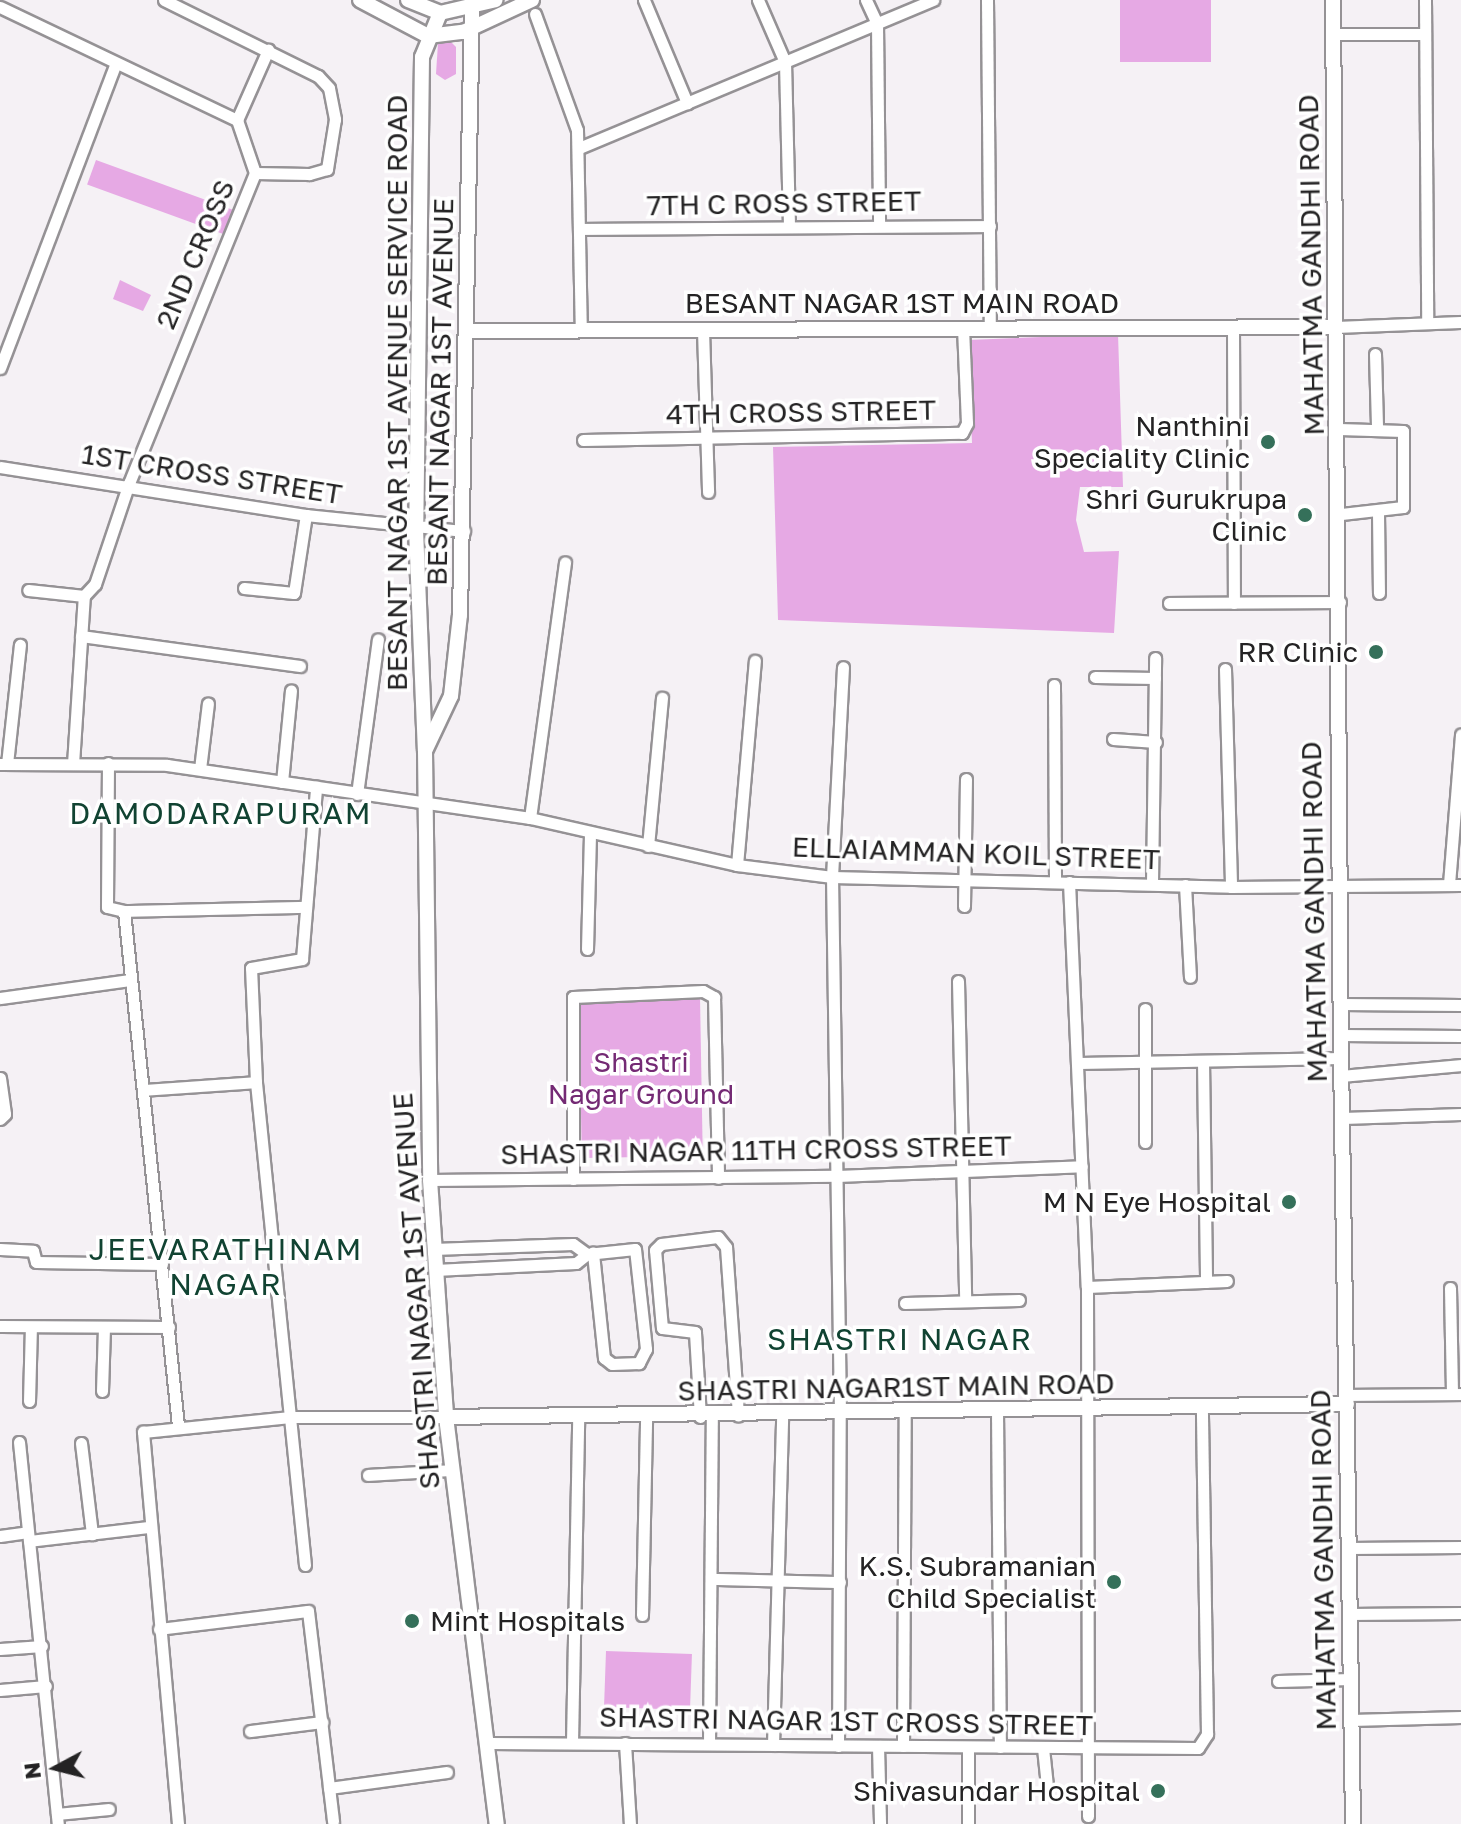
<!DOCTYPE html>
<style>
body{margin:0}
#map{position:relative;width:1461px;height:1824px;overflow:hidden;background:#f5f1f5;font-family:"Golos Text",sans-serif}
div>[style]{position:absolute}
.green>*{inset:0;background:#e6a9e4;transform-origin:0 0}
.roads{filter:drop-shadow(2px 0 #959295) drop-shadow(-2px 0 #959295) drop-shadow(0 2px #959295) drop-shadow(0 -2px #959295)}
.street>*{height:11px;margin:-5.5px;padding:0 5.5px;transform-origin:5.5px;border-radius:5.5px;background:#fff}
.secondary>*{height:14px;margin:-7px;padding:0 7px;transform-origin:7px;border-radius:7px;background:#fff}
.dots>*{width:22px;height:22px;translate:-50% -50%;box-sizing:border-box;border:4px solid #fff;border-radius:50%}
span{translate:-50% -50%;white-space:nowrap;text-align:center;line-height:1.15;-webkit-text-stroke:7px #fff;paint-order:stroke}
.street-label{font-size:28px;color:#242324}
.poi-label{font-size:28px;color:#242324}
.right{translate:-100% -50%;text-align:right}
.left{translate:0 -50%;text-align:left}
.park-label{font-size:28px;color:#742a74}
.neighbourhood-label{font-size:30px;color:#114332;letter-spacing:2px}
.north{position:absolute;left:16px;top:1728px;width:80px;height:80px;-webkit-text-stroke:6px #fff;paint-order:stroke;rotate:263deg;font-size:22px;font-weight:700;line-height:32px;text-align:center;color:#242324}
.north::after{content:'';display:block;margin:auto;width:28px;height:36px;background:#242324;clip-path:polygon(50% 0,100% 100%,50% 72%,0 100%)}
</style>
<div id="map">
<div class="green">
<div style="left:1120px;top:0;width:91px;height:62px"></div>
<div style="clip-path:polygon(448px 39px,456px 47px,456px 74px,445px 80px,436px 74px,438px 43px)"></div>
<div style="left:96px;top:160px;width:147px;height:26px;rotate:20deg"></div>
<div style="clip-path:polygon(120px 280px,151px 295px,143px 311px,113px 299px)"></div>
<div style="clip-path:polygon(1118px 334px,1123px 487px,1080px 487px,1076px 520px,1084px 552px,1119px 551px,1114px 633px,778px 620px,773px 447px,972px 443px,968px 340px)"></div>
<div style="left:700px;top:997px;width:159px;height:121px;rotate:89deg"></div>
<div style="left:606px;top:1651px;width:86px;height:56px;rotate:2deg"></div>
</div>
<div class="roads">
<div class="street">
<div style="left:164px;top:0;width:172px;rotate:26.3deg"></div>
<div style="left:318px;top:76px;width:16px;rotate:47deg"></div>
<div style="left:329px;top:88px;width:32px;rotate:79deg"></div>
<div style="left:335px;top:119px;width:51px;rotate:99.1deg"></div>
<div style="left:327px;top:169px;width:19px;rotate:164deg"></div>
<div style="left:309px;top:174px;width:54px;rotate:-178.9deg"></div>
<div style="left:644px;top:0;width:112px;rotate:67.3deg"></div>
<div style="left:758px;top:0;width:68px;rotate:66.5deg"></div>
<div style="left:785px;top:62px;width:165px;rotate:88.6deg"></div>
<div style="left:866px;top:0;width:26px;rotate:65deg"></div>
<div style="left:877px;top:24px;width:202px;rotate:89.4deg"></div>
<div style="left:987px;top:0;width:328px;rotate:89.5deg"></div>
<div style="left:1425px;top:0;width:322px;rotate:89.6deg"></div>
<div style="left:0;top:7px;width:263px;rotate:25.5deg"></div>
<div style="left:237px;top:120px;width:56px;rotate:71.2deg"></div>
<div style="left:255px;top:173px;width:335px;rotate:112.1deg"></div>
<div style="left:129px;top:483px;width:107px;rotate:108.6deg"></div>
<div style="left:95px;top:584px;width:16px;rotate:133deg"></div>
<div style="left:84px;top:596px;width:56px;rotate:-173.9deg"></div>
<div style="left:535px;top:14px;width:123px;rotate:70.1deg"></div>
<div style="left:577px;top:130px;width:200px;rotate:88.9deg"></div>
<div style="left:1333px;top:34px;width:92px"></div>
<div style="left:237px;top:120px;width:77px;rotate:-66.1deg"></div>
<div style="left:579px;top:148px;width:384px;rotate:-22.7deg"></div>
<div style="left:580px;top:229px;width:410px;rotate:-0.4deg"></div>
<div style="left:1233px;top:327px;width:276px;rotate:89.8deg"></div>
<div style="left:1335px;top:327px;width:126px;rotate:-2.3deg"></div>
<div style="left:703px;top:330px;width:162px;rotate:88.2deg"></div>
<div style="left:1375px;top:354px;width:73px;rotate:88.4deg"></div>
<div style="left:0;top:368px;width:326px;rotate:-69.2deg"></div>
<div style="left:1339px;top:429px;width:64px;rotate:1.8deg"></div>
<div style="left:1403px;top:431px;width:76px;rotate:90deg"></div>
<div style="left:1403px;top:507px;width:62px;rotate:173.6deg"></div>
<div style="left:583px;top:440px;width:379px;rotate:-1.1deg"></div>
<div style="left:962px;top:433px;width:11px;rotate:-63deg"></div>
<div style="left:967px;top:423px;width:95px;rotate:-92.4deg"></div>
<div style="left:0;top:467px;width:310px;rotate:8.9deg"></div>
<div style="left:306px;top:515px;width:159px;rotate:5.8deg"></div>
<div style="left:1378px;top:513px;width:80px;rotate:89.3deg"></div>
<div style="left:244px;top:588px;width:50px;rotate:5.7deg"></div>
<div style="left:294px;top:593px;width:79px;rotate:-81.3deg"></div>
<div style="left:1169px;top:603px;width:171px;rotate:-0.3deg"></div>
<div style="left:81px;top:636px;width:221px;rotate:7.8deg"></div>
<div style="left:1225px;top:669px;width:218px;rotate:88.4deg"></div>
<div style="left:1095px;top:677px;width:60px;rotate:1deg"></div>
<div style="left:1054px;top:685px;width:197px;rotate:89.7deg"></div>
<div style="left:1113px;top:739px;width:43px;rotate:4deg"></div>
<div style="left:108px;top:763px;width:144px;rotate:90.4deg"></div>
<div style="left:107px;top:907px;width:17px;rotate:13deg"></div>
<div style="left:124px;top:911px;width:179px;rotate:-1.3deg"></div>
<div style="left:0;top:764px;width:167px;rotate:0.3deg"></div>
<div style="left:167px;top:765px;width:367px;rotate:8.3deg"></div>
<div style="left:530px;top:818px;width:212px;rotate:12.8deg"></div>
<div style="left:737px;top:865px;width:96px;rotate:7.2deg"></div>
<div style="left:832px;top:877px;width:399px;rotate:1.4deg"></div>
<div style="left:1231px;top:887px;width:230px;rotate:-0.5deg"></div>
<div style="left:7px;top:764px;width:120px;rotate:-83.8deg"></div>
<div style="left:73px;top:764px;width:168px;rotate:-86.3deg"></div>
<div style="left:200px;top:769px;width:66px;rotate:-83.1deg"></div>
<div style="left:282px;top:782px;width:92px;rotate:-84.4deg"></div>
<div style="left:357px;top:794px;width:156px;rotate:-82.3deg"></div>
<div style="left:530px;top:818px;width:258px;rotate:-82.2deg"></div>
<div style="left:648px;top:846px;width:149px;rotate:-84.6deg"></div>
<div style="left:737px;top:865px;width:205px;rotate:-85deg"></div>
<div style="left:1069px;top:882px;width:405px;rotate:87.5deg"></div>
<div style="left:1087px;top:1287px;width:529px;rotate:89.89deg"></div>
<div style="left:1152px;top:883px;width:225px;rotate:-89.2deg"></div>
<div style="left:1449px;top:884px;width:150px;rotate:-85.4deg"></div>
<div style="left:1185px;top:885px;width:92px;rotate:86.9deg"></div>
<div style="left:964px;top:906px;width:127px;rotate:-89.1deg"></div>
<div style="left:124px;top:911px;width:518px;rotate:84.01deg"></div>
<div style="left:587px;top:949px;width:117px;rotate:-88.5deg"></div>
<div style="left:958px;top:981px;width:319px;rotate:88.7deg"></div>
<div style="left:0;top:998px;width:131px;rotate:-7.9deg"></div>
<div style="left:1341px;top:1004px;width:120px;rotate:0.5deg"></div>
<div style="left:1145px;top:1009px;width:133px;rotate:90deg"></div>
<div style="left:1341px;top:1035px;width:120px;rotate:0.5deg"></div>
<div style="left:1203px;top:1061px;width:221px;rotate:89.2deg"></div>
<div style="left:1079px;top:1063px;width:262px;rotate:-1.1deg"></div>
<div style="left:1341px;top:1076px;width:121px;rotate:-5.2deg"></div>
<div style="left:0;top:1078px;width:36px;rotate:82deg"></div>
<div style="left:5px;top:1114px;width:7px;rotate:135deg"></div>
<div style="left:143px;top:1090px;width:113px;rotate:-4deg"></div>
<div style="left:1343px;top:1118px;width:118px;rotate:-1.9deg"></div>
<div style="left:573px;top:1179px;width:182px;rotate:-90deg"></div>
<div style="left:573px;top:997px;width:130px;rotate:-2.6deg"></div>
<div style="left:703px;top:991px;width:13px;rotate:29deg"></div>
<div style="left:714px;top:997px;width:181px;rotate:88.7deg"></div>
<div style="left:430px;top:1180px;width:407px;rotate:-0.6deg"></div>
<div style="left:837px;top:1176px;width:245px;rotate:-2.3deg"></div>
<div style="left:0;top:1249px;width:33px;rotate:3deg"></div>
<div style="left:33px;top:1251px;width:11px;rotate:75deg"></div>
<div style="left:36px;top:1262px;width:126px;rotate:0.9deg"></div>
<div style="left:433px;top:1249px;width:140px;rotate:-2deg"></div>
<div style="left:573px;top:1244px;width:17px;rotate:36deg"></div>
<div style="left:435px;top:1270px;width:141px;rotate:-2.8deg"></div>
<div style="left:576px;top:1263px;width:14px;rotate:-39deg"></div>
<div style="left:587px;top:1254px;width:48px;rotate:-5.9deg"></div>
<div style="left:635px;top:1249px;width:101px;rotate:83.7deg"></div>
<div style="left:646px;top:1349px;width:16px;rotate:117deg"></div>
<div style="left:639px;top:1363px;width:27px;rotate:178deg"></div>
<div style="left:612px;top:1364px;width:10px;rotate:-143deg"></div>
<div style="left:604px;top:1358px;width:106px;rotate:-96deg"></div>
<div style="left:1087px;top:1287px;width:140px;rotate:-2.5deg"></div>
<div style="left:1450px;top:1288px;width:106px;rotate:88.9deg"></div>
<div style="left:905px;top:1303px;width:114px;rotate:-1.5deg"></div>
<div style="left:0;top:1326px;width:169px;rotate:0.3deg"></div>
<div style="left:102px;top:1391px;width:63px;rotate:-88.2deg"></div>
<div style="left:1346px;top:1395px;width:115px;rotate:-0.5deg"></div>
<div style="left:29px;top:1401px;width:74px;rotate:-88.5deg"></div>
<div style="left:997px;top:1411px;width:336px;rotate:89.5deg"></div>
<div style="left:700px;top:1417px;width:85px;rotate:-93.4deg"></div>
<div style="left:695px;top:1332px;width:33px;rotate:-173deg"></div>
<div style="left:662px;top:1328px;width:78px;rotate:-95.1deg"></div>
<div style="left:655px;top:1250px;width:8px;rotate:-45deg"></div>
<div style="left:661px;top:1244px;width:57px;rotate:-7deg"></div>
<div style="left:718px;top:1237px;width:13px;rotate:51deg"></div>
<div style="left:726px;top:1247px;width:169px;rotate:85.9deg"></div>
<div style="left:19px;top:1442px;width:384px;rotate:84.2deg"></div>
<div style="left:81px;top:1443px;width:92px;rotate:83.1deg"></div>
<div style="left:368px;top:1475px;width:85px;rotate:-3.4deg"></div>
<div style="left:0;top:1536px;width:28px;rotate:-8deg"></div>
<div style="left:29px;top:1541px;width:121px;rotate:-6.7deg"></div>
<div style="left:1349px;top:1548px;width:112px;rotate:-0.5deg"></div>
<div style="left:305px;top:1565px;width:485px;rotate:-95.8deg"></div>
<div style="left:256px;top:1082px;width:114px;rotate:-92.5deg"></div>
<div style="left:251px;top:968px;width:52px;rotate:-10deg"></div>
<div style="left:302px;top:959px;width:173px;rotate:-85.3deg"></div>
<div style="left:713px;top:1579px;width:127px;rotate:1.4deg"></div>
<div style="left:1349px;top:1614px;width:112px;rotate:-0.5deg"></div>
<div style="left:642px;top:1615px;width:198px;rotate:-88.8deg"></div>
<div style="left:159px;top:1629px;width:150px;rotate:-6.9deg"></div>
<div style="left:308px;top:1611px;width:212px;rotate:83.2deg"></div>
<div style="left:0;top:1649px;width:42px;rotate:-4.1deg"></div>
<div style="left:1278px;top:1681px;width:73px;rotate:-1.6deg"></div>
<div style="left:0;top:1690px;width:46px;rotate:-5deg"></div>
<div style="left:1351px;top:1720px;width:110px;rotate:-1.6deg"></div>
<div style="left:250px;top:1731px;width:73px;rotate:-7.1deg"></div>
<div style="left:572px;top:1742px;width:325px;rotate:-88.9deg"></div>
<div style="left:489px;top:1743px;width:709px;rotate:0.4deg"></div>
<div style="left:1198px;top:1748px;width:17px;rotate:-57deg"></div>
<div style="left:1207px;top:1734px;width:326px;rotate:-90.9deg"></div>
<div style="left:625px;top:1743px;width:81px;rotate:86.5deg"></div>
<div style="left:709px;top:1744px;width:327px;rotate:-89.5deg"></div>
<div style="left:773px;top:1745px;width:329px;rotate:-88.4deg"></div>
<div style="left:838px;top:1746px;width:332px;rotate:-89.7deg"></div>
<div style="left:840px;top:1414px;width:537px;rotate:-90.85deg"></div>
<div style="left:832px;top:877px;width:210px;rotate:-87deg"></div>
<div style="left:878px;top:1746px;width:78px;rotate:88.5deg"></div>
<div style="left:903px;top:1746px;width:333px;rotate:-89.7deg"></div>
<div style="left:1043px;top:1748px;width:38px;rotate:84deg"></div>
<div style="left:329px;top:1788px;width:119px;rotate:-7.7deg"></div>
<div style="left:57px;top:1814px;width:52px;rotate:-5.5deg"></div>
<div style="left:178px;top:1824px;width:394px;rotate:-95.1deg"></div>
<div style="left:143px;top:1432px;width:148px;rotate:-5.8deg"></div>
<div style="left:290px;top:1417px;width:156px"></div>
<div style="left:968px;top:1824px;width:77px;rotate:-90deg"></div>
</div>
<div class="secondary">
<div style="left:360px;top:0;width:77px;rotate:27.9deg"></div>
<div style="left:428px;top:36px;width:35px;rotate:-7deg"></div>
<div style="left:463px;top:32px;width:76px;rotate:-24.9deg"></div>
<div style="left:408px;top:0;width:35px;rotate:22deg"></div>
<div style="left:440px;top:13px;width:57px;rotate:-13.1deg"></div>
<div style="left:1333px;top:0;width:1058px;rotate:89.57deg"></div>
<div style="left:1341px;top:1058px;width:766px;rotate:89.1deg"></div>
<div style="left:440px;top:13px;width:48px;rotate:112.2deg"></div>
<div style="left:422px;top:57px;width:472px;rotate:90.7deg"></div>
<div style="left:416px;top:529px;width:222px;rotate:87.7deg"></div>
<div style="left:425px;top:751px;width:429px;rotate:89.3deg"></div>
<div style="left:430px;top:1180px;width:238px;rotate:86.1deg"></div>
<div style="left:446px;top:1417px;width:410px;rotate:82.9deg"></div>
<div style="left:468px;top:331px;width:867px;rotate:-0.26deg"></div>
<div style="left:425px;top:751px;width:61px;rotate:-64.7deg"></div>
<div style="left:451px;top:696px;width:81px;rotate:-83.7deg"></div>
<div style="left:460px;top:615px;width:606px;rotate:-88.87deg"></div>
<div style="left:446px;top:1417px;width:901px;rotate:-0.83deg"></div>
</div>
</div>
<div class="dots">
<div style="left:1268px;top:442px;background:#35705a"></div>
<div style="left:1305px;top:515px;background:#35705a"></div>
<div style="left:1376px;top:652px;background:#35705a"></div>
<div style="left:1289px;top:1202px;background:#35705a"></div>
<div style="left:1114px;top:1582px;background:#35705a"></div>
<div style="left:412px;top:1621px;background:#35705a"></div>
<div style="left:1158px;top:1791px;background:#35705a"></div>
</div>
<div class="street-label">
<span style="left:784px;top:203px;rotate:-1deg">7TH C ROSS STREET</span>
<span style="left:195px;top:254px;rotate:-67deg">2ND CROSS</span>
<span style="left:1311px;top:265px;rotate:-91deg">MAHATMA GANDHI ROAD</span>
<span style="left:902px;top:303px">BESANT NAGAR 1ST MAIN ROAD</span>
<span style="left:440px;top:392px;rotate:-89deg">BESANT NAGAR 1ST AVENUE</span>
<span style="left:397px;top:393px;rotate:-90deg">BESANT NAGAR 1ST AVENUE SERVICE ROAD</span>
<span style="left:801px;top:412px;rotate:-1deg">4TH CROSS STREET</span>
<span style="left:212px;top:474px;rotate:9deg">1ST CROSS STREET</span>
<span style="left:976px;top:853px;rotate:2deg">ELLAIAMMAN KOIL STREET</span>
<span style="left:1314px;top:912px;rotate:-91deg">MAHATMA GANDHI ROAD</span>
<span style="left:756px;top:1150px;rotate:-1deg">SHASTRI NAGAR 11TH CROSS STREET</span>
<span style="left:416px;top:1291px;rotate:-94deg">SHASTRI NAGAR 1ST AVENUE</span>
<span style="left:896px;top:1387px;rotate:-1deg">SHASTRI NAGAR1ST MAIN ROAD</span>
<span style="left:1323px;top:1560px;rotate:-91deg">MAHATMA GANDHI ROAD</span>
<span style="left:846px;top:1721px;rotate:1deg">SHASTRI NAGAR 1ST CROSS STREET</span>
</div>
<div class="poi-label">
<span class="right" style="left:1250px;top:442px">Nanthini<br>Speciality Clinic</span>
<span class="right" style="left:1287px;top:515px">Shri Gurukrupa<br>Clinic</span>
<span class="right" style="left:1358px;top:652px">RR Clinic</span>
<span class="right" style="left:1271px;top:1202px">M N Eye Hospital</span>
<span class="right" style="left:1096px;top:1582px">K.S. Subramanian<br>Child Specialist</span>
<span class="left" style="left:430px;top:1621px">Mint Hospitals</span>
<span class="right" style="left:1140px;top:1791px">Shivasundar Hospital</span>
</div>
<div class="park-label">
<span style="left:641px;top:1078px">Shastri<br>Nagar Ground</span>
</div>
<div class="neighbourhood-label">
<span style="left:221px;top:813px">DAMODARAPURAM</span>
<span style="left:226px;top:1266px">JEEVARATHINAM<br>NAGAR</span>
<span style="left:900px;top:1339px">SHASTRI NAGAR</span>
</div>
<div class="north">N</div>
</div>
